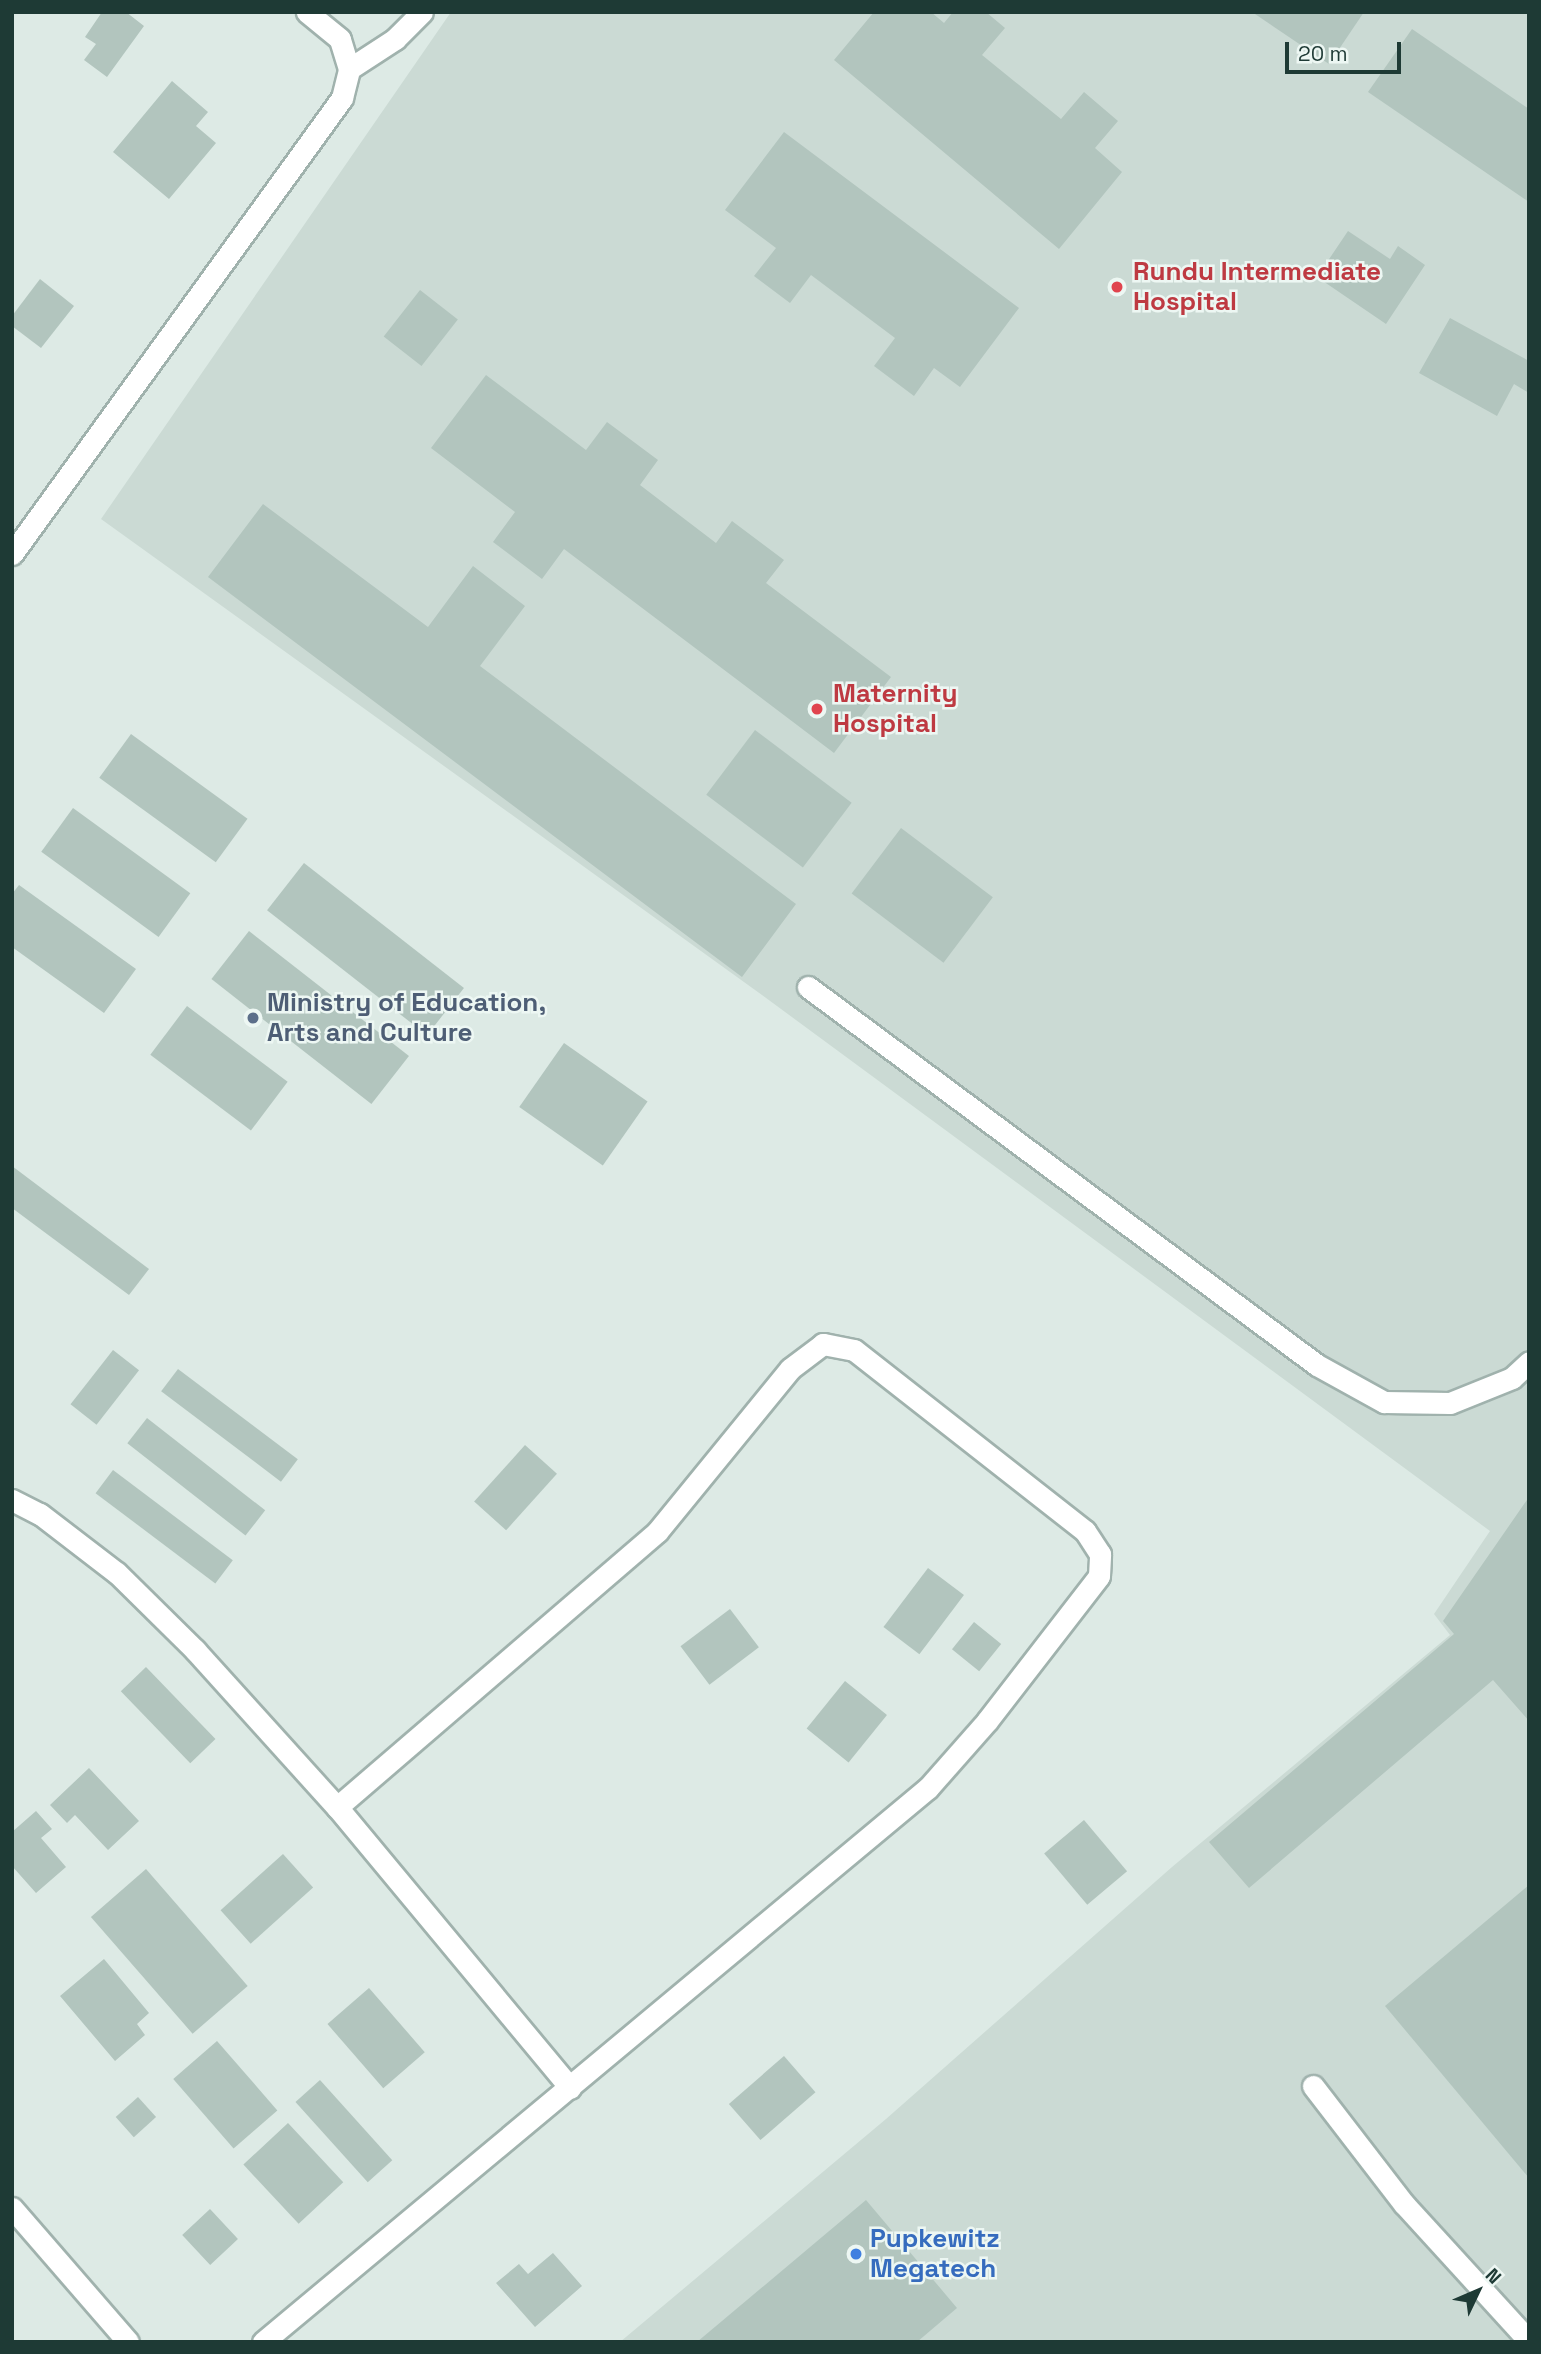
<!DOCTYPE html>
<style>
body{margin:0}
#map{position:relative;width:1541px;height:2354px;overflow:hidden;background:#ddeae5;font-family:"Space Grotesk",sans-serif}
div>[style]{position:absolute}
.built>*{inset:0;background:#cbdad4}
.building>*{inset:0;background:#b2c5be;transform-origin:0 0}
.roads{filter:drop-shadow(2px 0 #a0b2ad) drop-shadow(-2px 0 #a0b2ad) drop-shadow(0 2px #a0b2ad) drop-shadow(0 -2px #a0b2ad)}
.minor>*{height:21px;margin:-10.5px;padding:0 10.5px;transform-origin:10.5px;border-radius:10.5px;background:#fff}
.dots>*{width:19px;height:19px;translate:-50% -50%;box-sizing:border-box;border:4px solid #edf7f3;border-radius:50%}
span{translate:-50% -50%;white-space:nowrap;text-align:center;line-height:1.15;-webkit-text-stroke:5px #edf7f3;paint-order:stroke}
.health-label{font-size:26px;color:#be3a42;font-weight:700}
.left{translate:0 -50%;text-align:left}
.service-label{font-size:26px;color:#4e5e75;font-weight:700}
.shop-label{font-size:26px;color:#366cbe;font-weight:700}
.frame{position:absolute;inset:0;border:14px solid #1e3a35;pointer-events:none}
.north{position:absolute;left:1443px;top:2256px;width:70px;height:70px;-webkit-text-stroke:5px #edf7f3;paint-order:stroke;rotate:46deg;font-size:19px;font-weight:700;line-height:28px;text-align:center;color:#1e3a35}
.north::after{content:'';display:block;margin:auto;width:24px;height:32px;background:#1e3a35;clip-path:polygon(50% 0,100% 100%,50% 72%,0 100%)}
.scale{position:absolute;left:1285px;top:42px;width:116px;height:32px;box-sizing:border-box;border:4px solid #1e3a35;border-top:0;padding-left:9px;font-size:21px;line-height:24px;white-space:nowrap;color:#1e3a35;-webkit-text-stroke:5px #edf7f3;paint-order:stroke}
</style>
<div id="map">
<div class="built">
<div style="clip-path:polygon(451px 12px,1529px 12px,1529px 2342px,620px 2342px,886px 2119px,1172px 1867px,1450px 1635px,1434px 1614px,1490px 1531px,762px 995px,101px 519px)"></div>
</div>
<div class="building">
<div style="clip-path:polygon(102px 12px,126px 12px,144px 26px,107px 77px,84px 60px,96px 44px,85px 37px)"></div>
<div style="clip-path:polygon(874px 12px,931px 12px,944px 23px,953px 12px,986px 12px,1005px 28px,982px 55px,1061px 119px,1084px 92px,1118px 121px,1095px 148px,1122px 172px,1059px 249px,834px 60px)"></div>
<div style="clip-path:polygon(1252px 12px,1364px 12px,1329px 64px)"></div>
<div style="clip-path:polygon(1412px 29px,1529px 109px,1529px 202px,1368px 92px)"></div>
<div style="clip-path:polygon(172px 81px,208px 112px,196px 126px,216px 143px,169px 199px,113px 152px)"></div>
<div style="clip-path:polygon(784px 132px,1019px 308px,960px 387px,934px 368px,914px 396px,874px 366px,895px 338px,811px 275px,790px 303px,754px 276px,776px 248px,725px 210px)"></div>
<div style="clip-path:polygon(1348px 231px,1390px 259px,1398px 246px,1425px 265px,1386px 324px,1317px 277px)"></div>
<div style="clip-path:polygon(40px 279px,74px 306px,41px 348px,12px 326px,12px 316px)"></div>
<div style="left:420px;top:290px;width:48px;height:59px;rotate:38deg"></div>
<div style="clip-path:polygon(1450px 318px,1529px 361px,1529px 393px,1514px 384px,1497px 416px,1419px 373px)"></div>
<div style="clip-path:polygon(486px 375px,586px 450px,607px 422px,658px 460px,640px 485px,716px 543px,732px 521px,784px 560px,766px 583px,891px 677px,834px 753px,564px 549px,542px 579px,493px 542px,515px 512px,431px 448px)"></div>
<div style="clip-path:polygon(263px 504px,428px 627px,473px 566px,525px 606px,480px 666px,796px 904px,742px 977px,208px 577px)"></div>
<div style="left:755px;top:730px;width:121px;height:81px;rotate:37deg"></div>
<div style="left:131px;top:734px;width:144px;height:54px;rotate:36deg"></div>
<div style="left:73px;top:808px;width:145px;height:54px;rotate:36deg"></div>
<div style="left:901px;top:828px;width:115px;height:82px;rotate:37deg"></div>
<div style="left:304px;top:863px;width:203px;height:60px;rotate:38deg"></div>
<div style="clip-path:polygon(19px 885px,136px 969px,104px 1013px,12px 947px,12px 894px)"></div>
<div style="left:249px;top:931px;width:203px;height:61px;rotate:38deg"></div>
<div style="left:187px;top:1006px;width:126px;height:61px;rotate:37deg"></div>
<div style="left:564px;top:1043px;width:102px;height:78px;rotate:35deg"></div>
<div style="clip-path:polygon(12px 1166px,149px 1269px,129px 1295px,12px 1208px)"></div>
<div style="left:113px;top:1350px;width:33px;height:69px;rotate:38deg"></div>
<div style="left:178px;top:1369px;width:150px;height:28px;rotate:37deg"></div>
<div style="left:147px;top:1418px;width:150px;height:32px;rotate:38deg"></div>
<div style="left:525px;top:1445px;width:43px;height:76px;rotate:42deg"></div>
<div style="left:113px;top:1470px;width:150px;height:29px;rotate:37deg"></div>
<div style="clip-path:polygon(1529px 1497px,1529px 1721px,1493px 1680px,1249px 1888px,1209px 1842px,1454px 1634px,1443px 1621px)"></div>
<div style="left:928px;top:1568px;width:45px;height:74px;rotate:37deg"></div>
<div style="left:730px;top:1609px;width:48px;height:62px;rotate:53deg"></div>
<div style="left:974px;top:1622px;width:35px;height:35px;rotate:39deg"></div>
<div style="left:146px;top:1667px;width:100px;height:35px;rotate:46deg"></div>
<div style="left:845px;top:1681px;width:54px;height:61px;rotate:39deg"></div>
<div style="clip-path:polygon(89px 1768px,139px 1821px,108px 1850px,75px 1815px,67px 1823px,50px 1805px)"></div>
<div style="clip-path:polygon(36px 1811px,52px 1829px,41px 1838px,66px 1867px,36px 1893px,12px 1866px,12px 1832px)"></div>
<div style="left:1084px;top:1820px;width:67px;height:52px;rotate:50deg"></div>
<div style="left:283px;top:1854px;width:45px;height:84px;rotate:48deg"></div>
<div style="left:146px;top:1869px;width:155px;height:73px;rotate:49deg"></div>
<div style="clip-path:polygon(1529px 1885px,1529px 2178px,1385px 2006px)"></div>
<div style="clip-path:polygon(104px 1959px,149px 2013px,137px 2024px,145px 2035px,115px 2061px,60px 1996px)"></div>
<div style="left:369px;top:1988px;width:85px;height:55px;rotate:49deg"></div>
<div style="left:217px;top:2041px;width:92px;height:58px;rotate:49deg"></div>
<div style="left:784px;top:2056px;width:48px;height:73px;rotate:49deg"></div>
<div style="left:320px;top:2080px;width:108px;height:33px;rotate:48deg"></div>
<div style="left:138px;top:2097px;width:27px;height:30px;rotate:48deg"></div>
<div style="left:288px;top:2123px;width:81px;height:61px;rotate:47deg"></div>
<div style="clip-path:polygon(866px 2200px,957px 2308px,917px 2342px,697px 2342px)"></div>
<div style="left:210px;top:2209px;width:41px;height:38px;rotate:47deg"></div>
<div style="clip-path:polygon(553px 2253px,582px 2286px,535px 2327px,496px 2283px,519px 2264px,528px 2274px)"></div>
</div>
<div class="roads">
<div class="minor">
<div style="left:349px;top:69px;width:55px;rotate:-33.1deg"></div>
<div style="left:395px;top:39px;width:38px;rotate:-45deg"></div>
<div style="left:12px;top:554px;width:563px;rotate:-54.11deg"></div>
<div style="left:342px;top:98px;width:30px;rotate:-76deg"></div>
<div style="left:349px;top:69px;width:31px;rotate:-107deg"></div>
<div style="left:340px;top:39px;width:43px;rotate:-140.7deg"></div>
<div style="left:808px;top:987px;width:634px;rotate:36.6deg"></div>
<div style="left:1317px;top:1365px;width:77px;rotate:28.9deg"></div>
<div style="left:1384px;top:1402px;width:66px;rotate:0.9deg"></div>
<div style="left:1450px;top:1403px;width:67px;rotate:-22deg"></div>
<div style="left:1512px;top:1378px;width:23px;rotate:-43deg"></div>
<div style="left:12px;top:1500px;width:31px;rotate:27deg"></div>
<div style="left:40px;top:1514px;width:97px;rotate:37.5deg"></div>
<div style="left:117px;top:1573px;width:110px;rotate:44.6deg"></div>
<div style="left:195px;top:1650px;width:212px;rotate:47.9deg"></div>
<div style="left:337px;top:1807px;width:365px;rotate:50.3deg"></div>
<div style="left:1313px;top:2086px;width:149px;rotate:52.4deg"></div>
<div style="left:1404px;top:2204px;width:185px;rotate:47.6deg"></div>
<div style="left:12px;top:2208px;width:177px;rotate:49.1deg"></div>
<div style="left:263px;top:2342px;width:866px;rotate:-39.8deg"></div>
<div style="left:928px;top:1788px;width:89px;rotate:-48.6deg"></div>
<div style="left:987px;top:1721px;width:183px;rotate:-52.3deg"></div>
<div style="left:1099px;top:1576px;width:22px;rotate:-87deg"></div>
<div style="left:1100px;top:1554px;width:27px;rotate:-123deg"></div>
<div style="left:1085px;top:1531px;width:293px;rotate:-141.9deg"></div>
<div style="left:854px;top:1350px;width:32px;rotate:-169deg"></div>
<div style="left:823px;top:1344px;width:41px;rotate:142.9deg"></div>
<div style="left:790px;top:1369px;width:210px;rotate:129.2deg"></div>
<div style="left:657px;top:1532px;width:422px;rotate:139.3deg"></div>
</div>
</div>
<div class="dots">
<div style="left:1117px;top:287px;background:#e0444e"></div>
<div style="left:817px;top:709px;background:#e0444e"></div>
<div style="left:253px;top:1018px;background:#5c6f8a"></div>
<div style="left:856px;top:2254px;background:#3f7fe0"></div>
</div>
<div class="health-label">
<span class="left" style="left:1133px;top:287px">Rundu Intermediate<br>Hospital</span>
<span class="left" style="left:833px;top:709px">Maternity<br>Hospital</span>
</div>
<div class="service-label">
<span class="left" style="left:267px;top:1018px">Ministry of Education,<br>Arts and Culture</span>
</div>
<div class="shop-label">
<span class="left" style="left:870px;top:2254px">Pupkewitz<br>Megatech</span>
</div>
<div class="frame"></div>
<div class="north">N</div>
<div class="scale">20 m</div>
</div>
